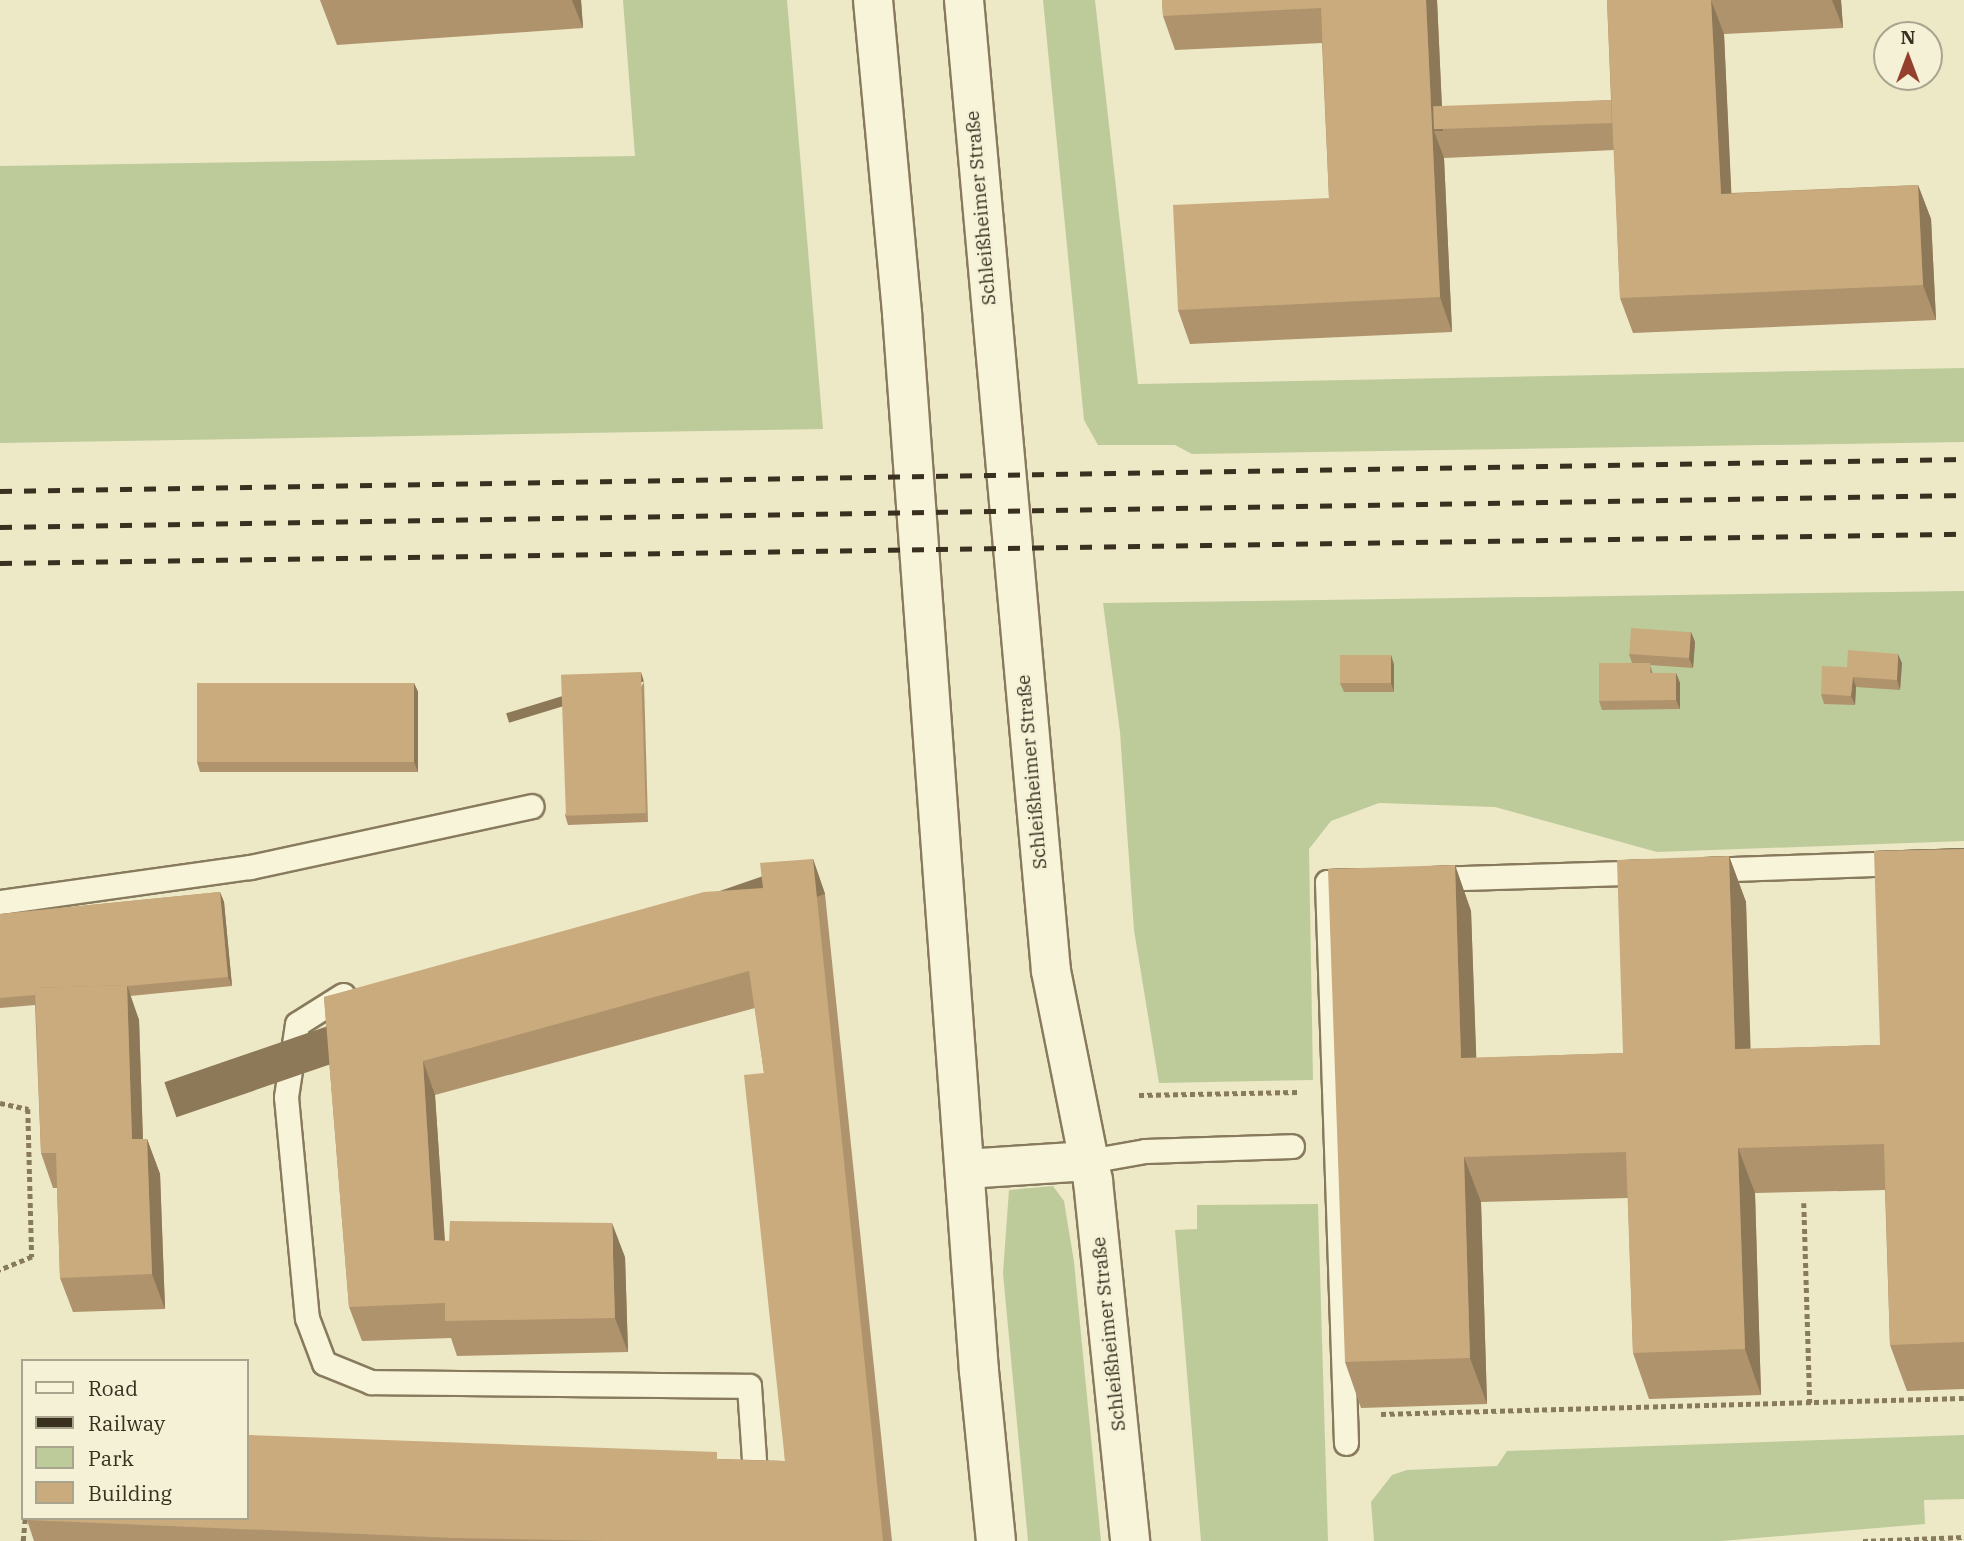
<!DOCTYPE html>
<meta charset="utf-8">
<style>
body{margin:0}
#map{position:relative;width:1964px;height:1541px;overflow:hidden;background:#ede8c6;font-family:"IBM Plex Serif",serif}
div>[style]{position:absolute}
.green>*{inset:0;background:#bdcb9b}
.path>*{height:4.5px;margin-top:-2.25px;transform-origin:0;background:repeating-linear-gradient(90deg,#887b5d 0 5px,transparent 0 8.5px)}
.roads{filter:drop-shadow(2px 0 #887b5d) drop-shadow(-2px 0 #887b5d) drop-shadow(0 2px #887b5d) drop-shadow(0 -2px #887b5d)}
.service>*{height:23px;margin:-11.5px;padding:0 11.5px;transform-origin:11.5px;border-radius:11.5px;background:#f8f4da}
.secondary>*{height:38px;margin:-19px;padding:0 19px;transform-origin:19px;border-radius:19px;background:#f8f4da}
.rail>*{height:5px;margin-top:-2.5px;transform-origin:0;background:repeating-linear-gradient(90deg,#393020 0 12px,transparent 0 24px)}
.wall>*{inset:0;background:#ae936c}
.shaded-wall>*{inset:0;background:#8d7858;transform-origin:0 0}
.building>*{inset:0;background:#caab7e;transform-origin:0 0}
span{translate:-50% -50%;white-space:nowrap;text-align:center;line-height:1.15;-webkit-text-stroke:5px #f4f1d6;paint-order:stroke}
.street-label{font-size:19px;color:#393020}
.legend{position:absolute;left:21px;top:1359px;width:228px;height:161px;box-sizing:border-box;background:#f4f1d6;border:2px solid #a9a48d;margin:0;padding:9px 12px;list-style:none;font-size:21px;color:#393020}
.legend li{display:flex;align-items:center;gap:14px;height:35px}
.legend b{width:35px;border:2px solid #a9a48d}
.north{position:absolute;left:1873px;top:21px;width:70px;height:70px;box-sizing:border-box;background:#f4f1d6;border:2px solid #a9a48d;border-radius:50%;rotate:0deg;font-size:19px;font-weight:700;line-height:28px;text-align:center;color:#393020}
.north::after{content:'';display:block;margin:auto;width:24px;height:32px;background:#95402f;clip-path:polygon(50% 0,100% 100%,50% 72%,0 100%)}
</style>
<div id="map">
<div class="green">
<div style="clip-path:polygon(623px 0,787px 0,823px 429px,0 443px,0 166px,635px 156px)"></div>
<div style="clip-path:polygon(1043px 0,1095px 0,1138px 384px,1964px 368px,1964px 442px,1192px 454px,1175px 445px,1098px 445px,1084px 420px)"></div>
<div style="clip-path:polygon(1964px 591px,1964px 841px,1657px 852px,1495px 807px,1379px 803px,1331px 821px,1309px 849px,1313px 1080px,1159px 1083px,1134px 930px,1120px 732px,1103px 603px)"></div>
<div style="clip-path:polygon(1053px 1186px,1064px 1201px,1074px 1262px,1101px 1541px,1028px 1541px,1003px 1273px,1009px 1190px)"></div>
<div style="clip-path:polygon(1318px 1204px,1328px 1541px,1201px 1541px,1175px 1230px,1197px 1229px,1197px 1205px)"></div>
<div style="clip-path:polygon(1964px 1435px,1964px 1499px,1924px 1500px,1925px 1524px,1721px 1541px,1374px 1541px,1371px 1502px,1392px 1475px,1407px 1470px,1497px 1466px,1507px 1451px)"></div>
</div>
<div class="path">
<div style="left:1139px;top:1095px;width:160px;rotate:-1.1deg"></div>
<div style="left:0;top:1103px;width:29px;rotate:12deg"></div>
<div style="left:28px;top:1109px;width:148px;rotate:88.5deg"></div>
<div style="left:32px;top:1257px;width:35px;rotate:158deg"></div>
<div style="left:1804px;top:1203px;width:200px;rotate:88.3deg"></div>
<div style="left:1381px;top:1414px;width:583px;rotate:-1.57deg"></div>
<div style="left:23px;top:1541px;width:23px;rotate:-85deg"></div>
<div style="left:1863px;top:1541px;width:101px;rotate:-2.3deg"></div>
</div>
<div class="roads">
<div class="service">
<div style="left:1704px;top:870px;width:260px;rotate:-2deg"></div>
<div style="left:1431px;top:879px;width:218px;rotate:-1.8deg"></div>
<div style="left:0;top:902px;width:252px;rotate:-8deg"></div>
<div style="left:250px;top:867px;width:288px;rotate:-12.2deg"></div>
<div style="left:343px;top:995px;width:54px;rotate:147.8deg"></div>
<div style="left:297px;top:1024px;width:74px;rotate:98.6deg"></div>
<div style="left:286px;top:1097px;width:222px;rotate:84.6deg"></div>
<div style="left:307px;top:1318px;width:48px;rotate:69.3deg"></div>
<div style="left:324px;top:1363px;width:51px;rotate:22deg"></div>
<div style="left:371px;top:1382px;width:378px;rotate:0.6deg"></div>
<div style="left:749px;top:1386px;width:103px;rotate:86.1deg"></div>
<div style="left:1089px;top:1161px;width:57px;rotate:-10.1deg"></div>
<div style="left:1145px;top:1151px;width:147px;rotate:-1.9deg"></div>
<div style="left:1346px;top:1443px;width:561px;rotate:-91.94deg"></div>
<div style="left:1327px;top:882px;width:31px;rotate:-2deg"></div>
</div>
<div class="secondary">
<div style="left:873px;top:0;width:314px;rotate:84.7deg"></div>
<div style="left:902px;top:313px;width:1061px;rotate:85.84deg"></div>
<div style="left:979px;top:1371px;width:171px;rotate:84.3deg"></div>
<div style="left:964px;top:0;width:975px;rotate:84.88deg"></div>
<div style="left:1051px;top:971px;width:214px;rotate:78.7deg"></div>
<div style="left:1093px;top:1181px;width:362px;rotate:84.1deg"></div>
<div style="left:965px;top:1169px;width:124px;rotate:-3.7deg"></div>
</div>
</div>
<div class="rail">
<div style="left:0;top:491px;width:1964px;rotate:-0.93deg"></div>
<div style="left:0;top:527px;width:1964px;rotate:-0.93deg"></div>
<div style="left:0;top:563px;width:1964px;rotate:-0.85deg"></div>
</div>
<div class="wall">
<div style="clip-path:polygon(320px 0,581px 0,583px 28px,337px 45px)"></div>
<div style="clip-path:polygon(1162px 0,1437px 0,1442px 108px,1611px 100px,1607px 0,1841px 0,1843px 28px,1724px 34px,1731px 193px,1918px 185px,1931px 219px,1936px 320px,1633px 333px,1620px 298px,1614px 150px,1444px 158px,1452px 332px,1190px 344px,1178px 310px,1329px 198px,1322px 43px,1175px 50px,1163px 16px)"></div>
<div style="clip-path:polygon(1691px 632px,1695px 642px,1693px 668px,1650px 665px,1653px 673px,1676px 673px,1680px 683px,1680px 709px,1602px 710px,1599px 701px,1632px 663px,1629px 654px)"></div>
<div style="clip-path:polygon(1391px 655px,1394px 665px,1394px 692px,1344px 692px,1340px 683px)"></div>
<div style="clip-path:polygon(1902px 663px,1900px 690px,1856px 687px,1855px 705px,1824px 704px,1821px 694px,1847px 667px)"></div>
<div style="clip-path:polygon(644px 682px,648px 822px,568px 825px,565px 815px)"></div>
<div style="clip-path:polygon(414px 683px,418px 692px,418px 772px,200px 772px,197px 762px)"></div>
<div style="clip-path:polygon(1964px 849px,1964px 1389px,1907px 1391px,1890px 1345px,1885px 1190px,1755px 1193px,1761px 1395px,1649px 1399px,1633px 1353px,1628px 1198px,1481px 1202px,1487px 1404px,1361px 1408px,1345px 1362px,1455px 865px,1471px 911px,1476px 1058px,1623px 1053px,1729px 856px,1746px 902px,1750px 1049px,1880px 1045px)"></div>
<div style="clip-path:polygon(813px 859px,825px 894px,892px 1541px,34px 1541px,27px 1520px,720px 1459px,785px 1461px,764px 1073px,755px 1008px,435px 1095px,445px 1241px,625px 1257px,628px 1352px,457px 1356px,451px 1338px,362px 1341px,349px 1307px,324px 997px,763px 888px)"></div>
<div style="clip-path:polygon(220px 892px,224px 902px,232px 986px,130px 996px,139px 1020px,143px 1139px,147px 1139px,160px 1174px,165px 1309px,73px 1312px,60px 1278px,57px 1188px,53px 1188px,41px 1153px,35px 1005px,0 1008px,0 914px)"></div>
</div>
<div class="shaded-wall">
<div style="clip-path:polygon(572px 0,581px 0,583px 28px)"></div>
<div style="clip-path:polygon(1426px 0,1437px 0,1443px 131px,1434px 131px,1444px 158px,1452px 332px,1440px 297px)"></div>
<div style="clip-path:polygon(1711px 0,1724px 34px,1733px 228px,1721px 194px)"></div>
<div style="clip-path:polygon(1832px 0,1841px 0,1843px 28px)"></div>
<div style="clip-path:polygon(1918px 185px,1931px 219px,1936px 320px,1923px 285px)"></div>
<div style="clip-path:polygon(1691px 632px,1695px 642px,1693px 668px,1689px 658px)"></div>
<div style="clip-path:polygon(1898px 654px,1902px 663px,1900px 690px,1897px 680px)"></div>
<div style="clip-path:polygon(1391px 655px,1394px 665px,1394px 692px,1391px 683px)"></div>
<div style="left:641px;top:672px;width:10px;height:141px;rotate:73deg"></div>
<div style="clip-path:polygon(1676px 673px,1680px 683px,1680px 709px,1676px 700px)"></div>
<div style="clip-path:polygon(1853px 677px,1856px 687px,1855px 705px,1851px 696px)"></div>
<div style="clip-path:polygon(414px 683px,418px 692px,418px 772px,414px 762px)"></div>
<div style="clip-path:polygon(1729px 856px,1746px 902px,1752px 1095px,1735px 1049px)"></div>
<div style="left:813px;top:859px;width:37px;height:686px;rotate:71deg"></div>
<div style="clip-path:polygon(1455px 865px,1471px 911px,1478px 1104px,1461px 1058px)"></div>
<div style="clip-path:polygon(220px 892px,224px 902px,232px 986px,228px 977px)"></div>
<div style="clip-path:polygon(127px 985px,139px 1020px,144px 1174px,132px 1139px)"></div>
<div style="clip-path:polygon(423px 1061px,435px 1095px,447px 1275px,434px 1240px)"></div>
<div style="clip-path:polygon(147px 1139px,160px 1174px,165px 1309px,152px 1274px)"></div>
<div style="clip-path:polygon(1738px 1148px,1755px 1193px,1761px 1395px,1745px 1349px)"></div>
<div style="clip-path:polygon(1464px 1157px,1481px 1202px,1487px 1404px,1470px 1358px)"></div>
<div style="clip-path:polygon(612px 1223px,625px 1257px,628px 1352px,615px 1318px)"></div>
</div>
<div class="building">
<div style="clip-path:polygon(1162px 0,1426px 0,1440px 297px,1178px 310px,1173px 205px,1329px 198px,1321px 8px,1163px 16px)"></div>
<div style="clip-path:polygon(1607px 0,1711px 0,1721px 194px,1918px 185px,1923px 285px,1620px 298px)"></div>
<div style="left:1611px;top:100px;width:23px;height:178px;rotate:88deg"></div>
<div style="left:1631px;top:628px;width:60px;height:26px;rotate:4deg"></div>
<div style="clip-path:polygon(1848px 650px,1898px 654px,1897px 680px,1853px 677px,1851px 696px,1821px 694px,1822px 666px,1847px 667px)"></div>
<div style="left:1391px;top:655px;width:28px;height:51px;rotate:90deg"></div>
<div style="clip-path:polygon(1599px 663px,1650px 663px,1650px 673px,1676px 673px,1676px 700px,1599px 701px)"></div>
<div style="left:641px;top:672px;width:141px;height:80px;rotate:88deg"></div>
<div style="left:197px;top:683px;width:217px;height:79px"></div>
<div style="clip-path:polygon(1964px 849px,1964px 1342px,1890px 1345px,1884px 1144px,1738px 1148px,1745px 1349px,1633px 1353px,1626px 1152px,1464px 1157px,1470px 1358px,1345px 1362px,1328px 869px,1455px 865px,1461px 1058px,1623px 1053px,1617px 860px,1729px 856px,1735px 1049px,1880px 1045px,1874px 851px)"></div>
<div style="clip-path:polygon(813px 859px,883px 1541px,604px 1541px,455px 1538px,27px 1520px,27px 1518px,247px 1518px,247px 1435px,717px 1452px,717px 1459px,785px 1461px,744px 1075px,764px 1073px,749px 971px,423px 1061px,434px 1240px,449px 1241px,450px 1221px,612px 1223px,615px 1318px,445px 1321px,445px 1303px,349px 1307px,324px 997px,704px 892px,763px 888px,760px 863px)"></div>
<div style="clip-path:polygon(220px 892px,228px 977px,127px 986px,127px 985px,35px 988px,35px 995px,0 998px,0 914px)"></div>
<div style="clip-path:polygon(127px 985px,132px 1139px,147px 1139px,152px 1274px,60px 1278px,56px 1153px,41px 1153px,35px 988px)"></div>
</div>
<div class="street-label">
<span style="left:981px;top:208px;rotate:-95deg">Schleißheimer Straße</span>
<span style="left:1032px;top:772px;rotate:-95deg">Schleißheimer Straße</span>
<span style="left:1109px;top:1334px;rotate:-96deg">Schleißheimer Straße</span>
</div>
<ul class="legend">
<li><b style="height:9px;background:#f8f4da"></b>Road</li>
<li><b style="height:9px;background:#393020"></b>Railway</li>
<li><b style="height:19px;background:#bdcb9b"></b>Park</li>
<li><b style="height:19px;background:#caab7e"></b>Building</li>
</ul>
<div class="north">N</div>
</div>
